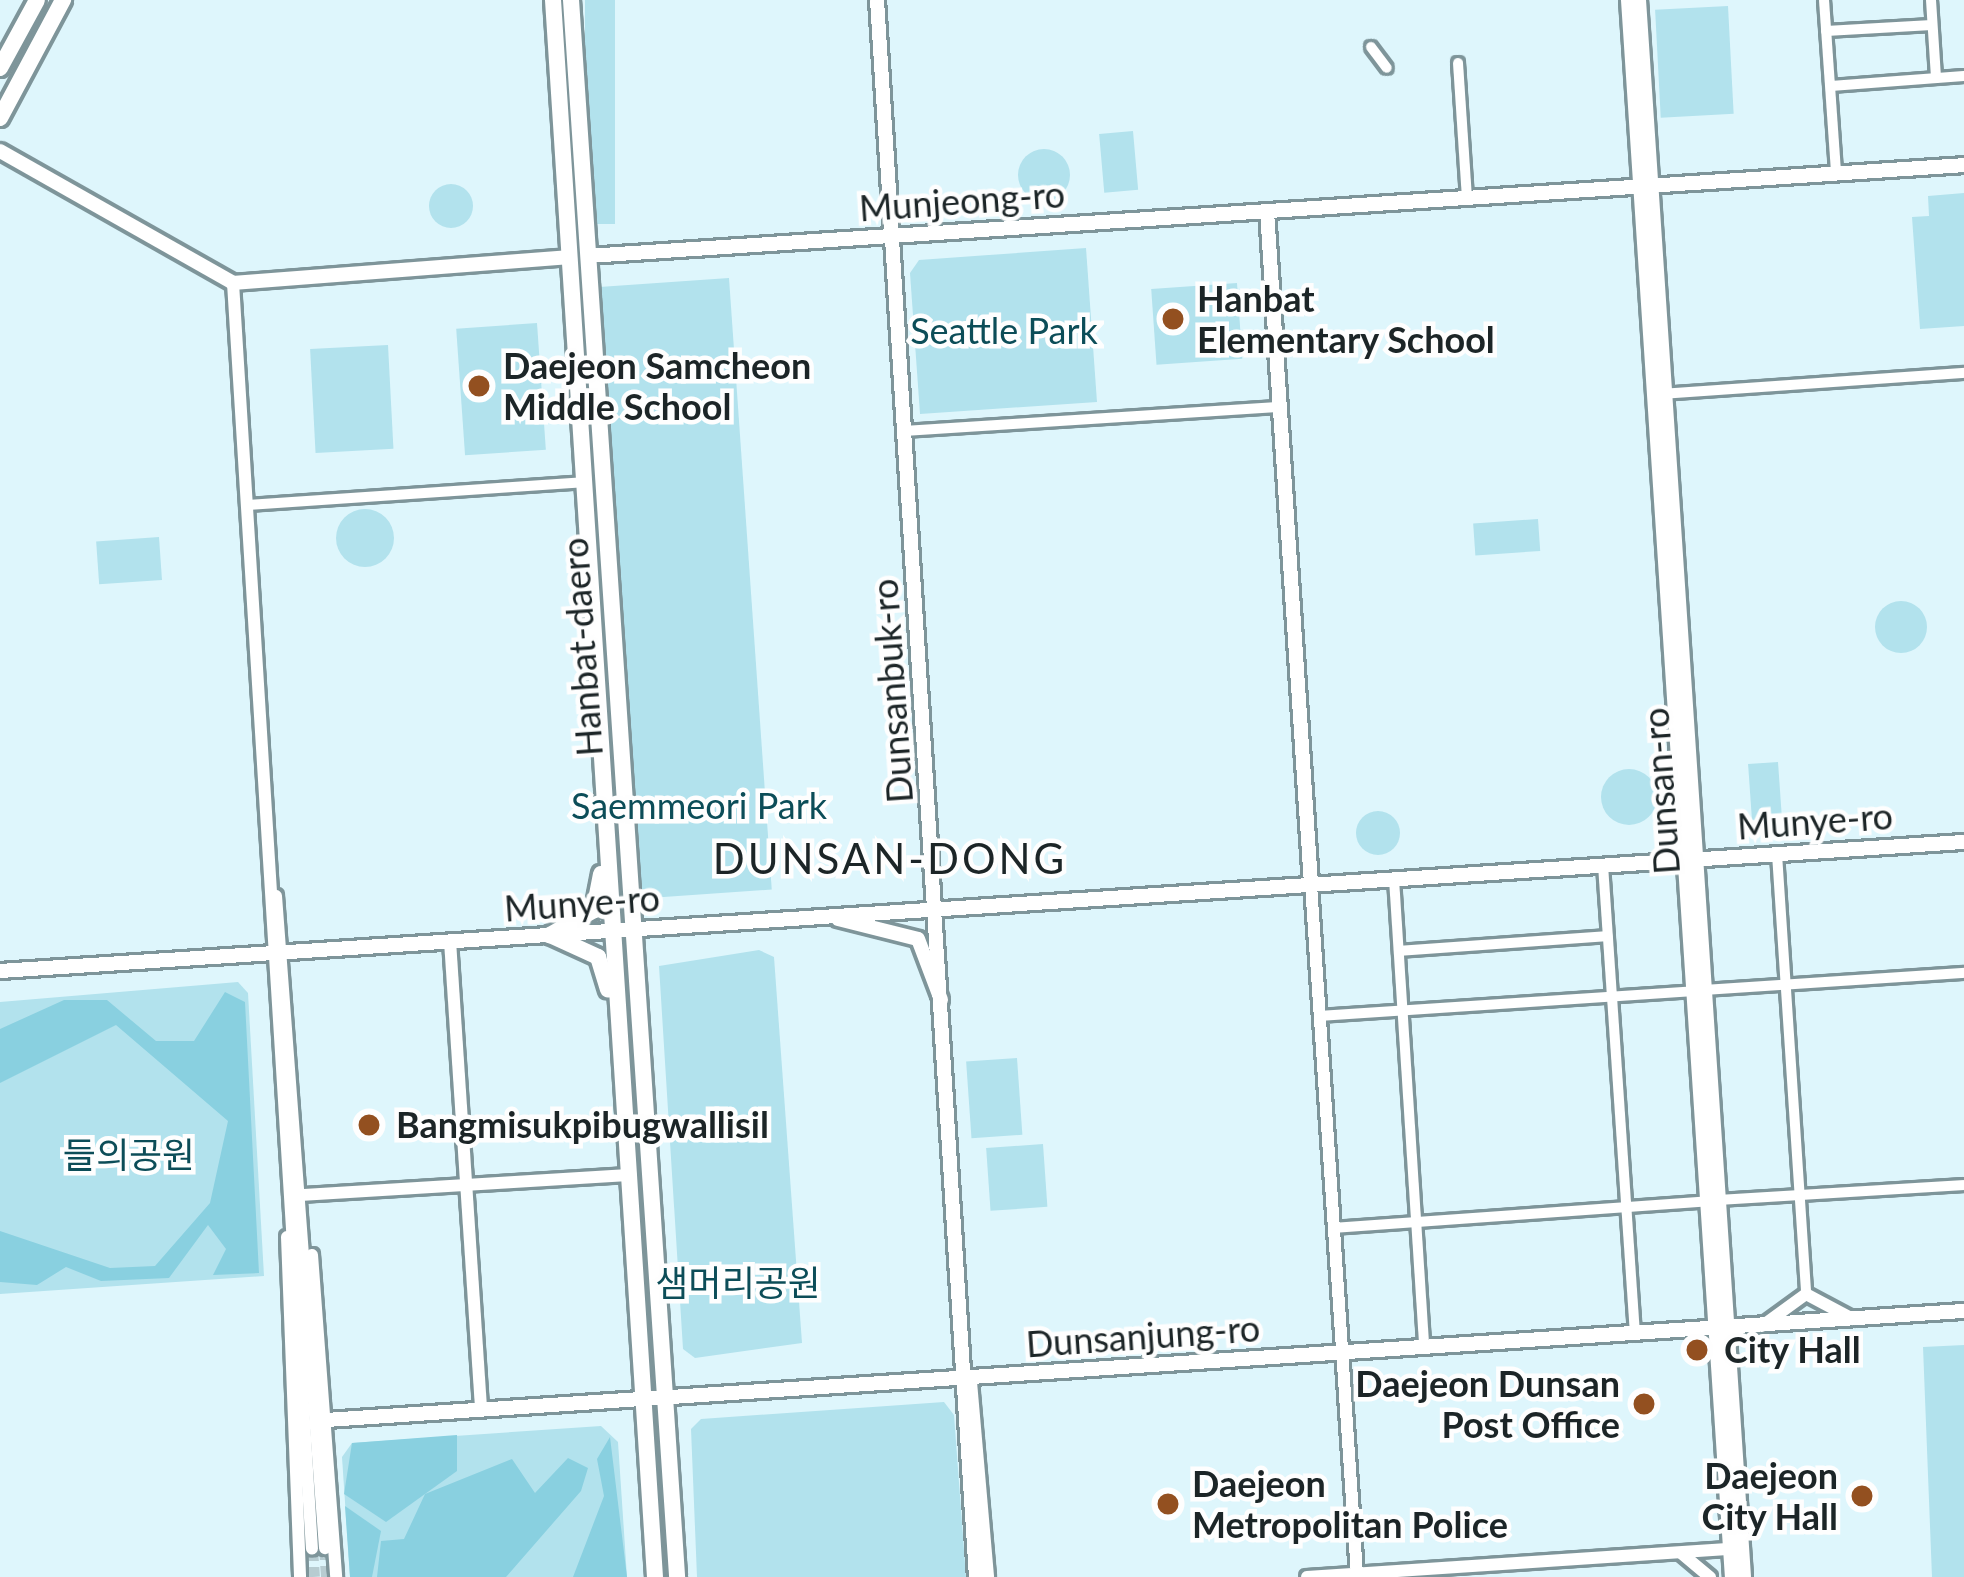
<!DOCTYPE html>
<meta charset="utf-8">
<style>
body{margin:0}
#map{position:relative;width:1964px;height:1577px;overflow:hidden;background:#def6fc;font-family:Lato,"Noto Sans KR",sans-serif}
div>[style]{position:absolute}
.green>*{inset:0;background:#b2e2ed;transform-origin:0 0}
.round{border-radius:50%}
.forest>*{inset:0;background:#89d0e0}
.tertiary-tunnel>*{height:12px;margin-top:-6px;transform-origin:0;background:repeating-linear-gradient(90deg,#b7ccd1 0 12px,transparent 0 18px)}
.roads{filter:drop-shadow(3px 0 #7e959a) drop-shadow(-3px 0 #7e959a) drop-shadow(0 3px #7e959a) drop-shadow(0 -3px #7e959a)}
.minor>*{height:10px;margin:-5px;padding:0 5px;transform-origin:5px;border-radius:5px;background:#fff}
.tertiary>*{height:12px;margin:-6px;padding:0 6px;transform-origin:6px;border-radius:6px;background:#fff}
.secondary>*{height:14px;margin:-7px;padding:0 7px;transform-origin:7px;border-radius:7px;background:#fff}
.primary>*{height:16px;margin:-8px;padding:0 8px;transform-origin:8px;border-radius:8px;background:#fff}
.dots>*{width:33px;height:33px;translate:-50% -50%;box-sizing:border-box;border:6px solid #fefefe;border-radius:50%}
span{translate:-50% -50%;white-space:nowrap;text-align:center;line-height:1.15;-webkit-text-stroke:9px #fefefe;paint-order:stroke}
.street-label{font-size:36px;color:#1c2527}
.poi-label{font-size:36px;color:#1c2527;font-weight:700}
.left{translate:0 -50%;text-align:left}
.right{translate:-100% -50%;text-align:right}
.park-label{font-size:36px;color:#0c4d58}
.quarter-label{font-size:42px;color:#1c2527;letter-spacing:3px}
</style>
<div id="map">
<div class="green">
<div style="left:585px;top:0;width:30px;height:224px"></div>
<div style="left:1728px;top:6px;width:108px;height:73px;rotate:87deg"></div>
<div style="left:1133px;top:131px;width:59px;height:34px;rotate:85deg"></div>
<div class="round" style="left:1018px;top:149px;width:52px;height:52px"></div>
<div class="round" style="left:429px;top:184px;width:44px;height:44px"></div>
<div style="clip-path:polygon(1964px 193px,1964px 326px,1920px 329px,1912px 217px,1929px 216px,1928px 196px)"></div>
<div style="clip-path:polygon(1086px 248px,1097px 402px,920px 414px,910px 273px,919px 260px)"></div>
<div style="left:729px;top:278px;width:613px;height:130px;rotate:86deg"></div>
<div style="left:1237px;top:283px;width:76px;height:86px;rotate:86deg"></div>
<div style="left:537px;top:323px;width:127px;height:81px;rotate:86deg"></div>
<div style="left:388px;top:345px;width:104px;height:78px;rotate:87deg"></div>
<div class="round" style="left:336px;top:509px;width:58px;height:58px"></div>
<div style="left:1538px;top:519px;width:32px;height:65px;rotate:86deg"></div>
<div style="left:159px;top:537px;width:43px;height:63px;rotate:86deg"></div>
<div class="round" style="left:1875px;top:601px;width:52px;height:52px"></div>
<div style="left:1778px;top:762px;width:56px;height:30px;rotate:86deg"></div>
<div class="round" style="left:1601px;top:769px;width:56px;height:56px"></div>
<div class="round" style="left:1356px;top:811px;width:44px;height:44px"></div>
<div style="clip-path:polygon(759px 950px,774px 957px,802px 1343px,695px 1358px,683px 1349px,659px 966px)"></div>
<div style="clip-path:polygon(238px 982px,248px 993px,264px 1276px,0 1294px,0 1002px)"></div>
<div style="left:1017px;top:1058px;width:77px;height:51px;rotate:86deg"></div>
<div style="left:1043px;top:1144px;width:63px;height:57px;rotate:86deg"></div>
<div style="clip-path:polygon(1964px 1345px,1964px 1577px,1932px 1577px,1923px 1347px)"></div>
<div style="clip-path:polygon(944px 1402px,954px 1415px,966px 1577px,697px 1577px,691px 1429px,701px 1419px)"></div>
<div style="clip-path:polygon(601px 1426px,618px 1442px,627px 1577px,350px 1577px,342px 1457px,352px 1443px)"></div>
</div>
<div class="forest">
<div style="clip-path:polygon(225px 992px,245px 1002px,259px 1273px,213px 1275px,226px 1249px,208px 1225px,169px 1278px,101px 1281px,66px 1267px,37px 1285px,0 1282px,0 1231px,110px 1268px,155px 1266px,210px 1203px,228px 1121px,116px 1025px,0 1083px,0 1029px,64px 1000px,107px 1000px,156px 1041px,194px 1041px)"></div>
<div style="clip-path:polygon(457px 1435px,457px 1471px,386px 1522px,344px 1494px,352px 1443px)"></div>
<div style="clip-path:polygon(610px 1437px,627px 1577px,573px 1577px,604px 1496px,597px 1459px)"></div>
<div style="clip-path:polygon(568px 1458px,588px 1468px,581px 1491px,506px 1577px,377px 1577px,381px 1541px,404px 1539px,425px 1494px,512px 1459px,535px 1493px)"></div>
<div style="clip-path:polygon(345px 1506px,381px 1531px,372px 1577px,350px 1577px)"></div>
</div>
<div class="tertiary-tunnel">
<div style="left:325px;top:1548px;width:29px;rotate:86deg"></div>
<div style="left:312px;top:1549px;width:28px;rotate:86deg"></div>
</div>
<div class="roads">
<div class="minor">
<div style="left:1824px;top:0;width:173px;rotate:86deg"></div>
<div style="left:1931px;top:0;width:78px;rotate:86.3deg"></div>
<div style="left:1826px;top:31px;width:106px;rotate:-3.2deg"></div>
<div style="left:1371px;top:47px;width:26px;rotate:53deg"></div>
<div style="left:1458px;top:63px;width:135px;rotate:86.2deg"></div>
<div style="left:1831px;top:86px;width:133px;rotate:-4.3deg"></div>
<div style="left:1662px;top:394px;width:303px;rotate:-4deg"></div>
<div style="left:905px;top:431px;width:376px;rotate:-3.7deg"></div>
<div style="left:249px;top:505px;width:337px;rotate:-3.9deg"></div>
<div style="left:1777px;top:854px;width:441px;rotate:86.2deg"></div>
<div style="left:1603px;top:865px;width:471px;rotate:86.1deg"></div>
<div style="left:1394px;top:879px;width:470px;rotate:86.3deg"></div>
<div style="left:1399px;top:951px;width:209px;rotate:-4.1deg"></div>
<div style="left:1705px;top:990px;width:260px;rotate:-3.8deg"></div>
<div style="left:1320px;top:1016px;width:374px;rotate:-3.8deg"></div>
<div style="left:1719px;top:1200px;width:245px;rotate:-3.5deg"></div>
<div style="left:1334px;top:1228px;width:374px;rotate:-4.1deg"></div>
</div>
<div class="tertiary">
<div style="left:233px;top:283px;width:1268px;rotate:86.43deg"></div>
<div style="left:1311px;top:884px;width:692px;rotate:86.19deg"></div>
<div style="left:276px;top:896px;width:654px;rotate:85.7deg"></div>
<div style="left:450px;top:941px;width:469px;rotate:86.2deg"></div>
<div style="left:302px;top:1195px;width:329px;rotate:-3.5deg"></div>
<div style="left:287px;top:1237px;width:340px;rotate:87.8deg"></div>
<div style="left:312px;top:1255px;width:323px;rotate:85.7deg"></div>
<div style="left:1762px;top:1326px;width:54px;rotate:-36deg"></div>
<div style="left:1806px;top:1294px;width:53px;rotate:28deg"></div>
<div style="left:1681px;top:1553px;width:38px;rotate:40deg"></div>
<div style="left:1307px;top:1577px;width:425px;rotate:-3.8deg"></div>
</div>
<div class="secondary">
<div style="left:877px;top:0;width:1580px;rotate:86.41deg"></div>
<div style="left:1628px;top:0;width:1580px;rotate:86.23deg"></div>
<div style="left:1639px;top:0;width:1580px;rotate:86.19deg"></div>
<div style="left:0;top:151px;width:268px;rotate:29.5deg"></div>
<div style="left:233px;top:283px;width:338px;rotate:-4.4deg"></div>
<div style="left:1267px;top:211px;width:674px;rotate:86.26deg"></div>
<div style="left:588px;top:256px;width:1379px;rotate:-3.78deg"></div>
<div style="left:838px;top:919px;width:82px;rotate:14deg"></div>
<div style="left:918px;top:939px;width:65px;rotate:69.3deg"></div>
<div style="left:0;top:971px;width:1968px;rotate:-3.76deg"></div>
<div style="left:970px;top:1382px;width:196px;rotate:85deg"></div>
<div style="left:326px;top:1420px;width:1642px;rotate:-3.81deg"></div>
</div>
<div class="primary">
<div style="left:553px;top:0;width:1580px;rotate:86.3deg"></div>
<div style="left:571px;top:0;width:1581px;rotate:86.15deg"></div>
<div style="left:0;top:68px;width:77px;rotate:-61.4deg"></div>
<div style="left:0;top:118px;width:134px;rotate:-61.9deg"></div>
<div style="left:601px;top:874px;width:37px;rotate:101deg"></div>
<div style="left:594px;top:910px;width:51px;rotate:150.4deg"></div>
<div style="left:550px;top:935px;width:53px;rotate:24.6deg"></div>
<div style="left:598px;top:957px;width:34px;rotate:73deg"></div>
</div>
</div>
<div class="dots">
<div style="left:1173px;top:319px;background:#935020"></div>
<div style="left:479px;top:386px;background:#935020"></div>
<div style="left:369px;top:1125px;background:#935020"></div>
<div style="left:1697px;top:1350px;background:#935020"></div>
<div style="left:1644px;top:1404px;background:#935020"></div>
<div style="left:1862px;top:1496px;background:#935020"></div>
<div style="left:1168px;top:1504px;background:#935020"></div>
</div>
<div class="street-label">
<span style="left:962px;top:201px;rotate:-4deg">Munjeong-ro</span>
<span style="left:582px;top:647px;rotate:-94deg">Hanbat-daero</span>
<span style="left:892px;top:691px;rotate:-94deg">Dunsanbuk-ro</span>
<span style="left:1661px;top:791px;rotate:-94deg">Dunsan-ro</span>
<span style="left:1815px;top:821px;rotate:-4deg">Munye-ro</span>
<span style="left:582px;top:903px;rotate:-4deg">Munye-ro</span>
<span style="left:1143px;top:1336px;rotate:-4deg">Dunsanjung-ro</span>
</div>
<div class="poi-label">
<span class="left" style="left:1197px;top:319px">Hanbat<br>Elementary School</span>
<span class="left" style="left:503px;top:386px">Daejeon Samcheon<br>Middle School</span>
<span class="left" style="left:396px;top:1125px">Bangmisukpibugwallisil</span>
<span class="left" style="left:1724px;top:1350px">City Hall</span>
<span class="right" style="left:1620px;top:1404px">Daejeon Dunsan<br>Post Office</span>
<span class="right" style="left:1838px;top:1496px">Daejeon<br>City Hall</span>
<span class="left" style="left:1192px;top:1504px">Daejeon<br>Metropolitan Police</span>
</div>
<div class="park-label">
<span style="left:1004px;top:331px">Seattle Park</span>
<span style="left:699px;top:806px">Saemmeori Park</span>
<span style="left:129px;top:1155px">들의공원</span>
<span style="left:738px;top:1283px">샘머리공원</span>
</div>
<div class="quarter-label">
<span style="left:890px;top:858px">DUNSAN-DONG</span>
</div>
</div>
